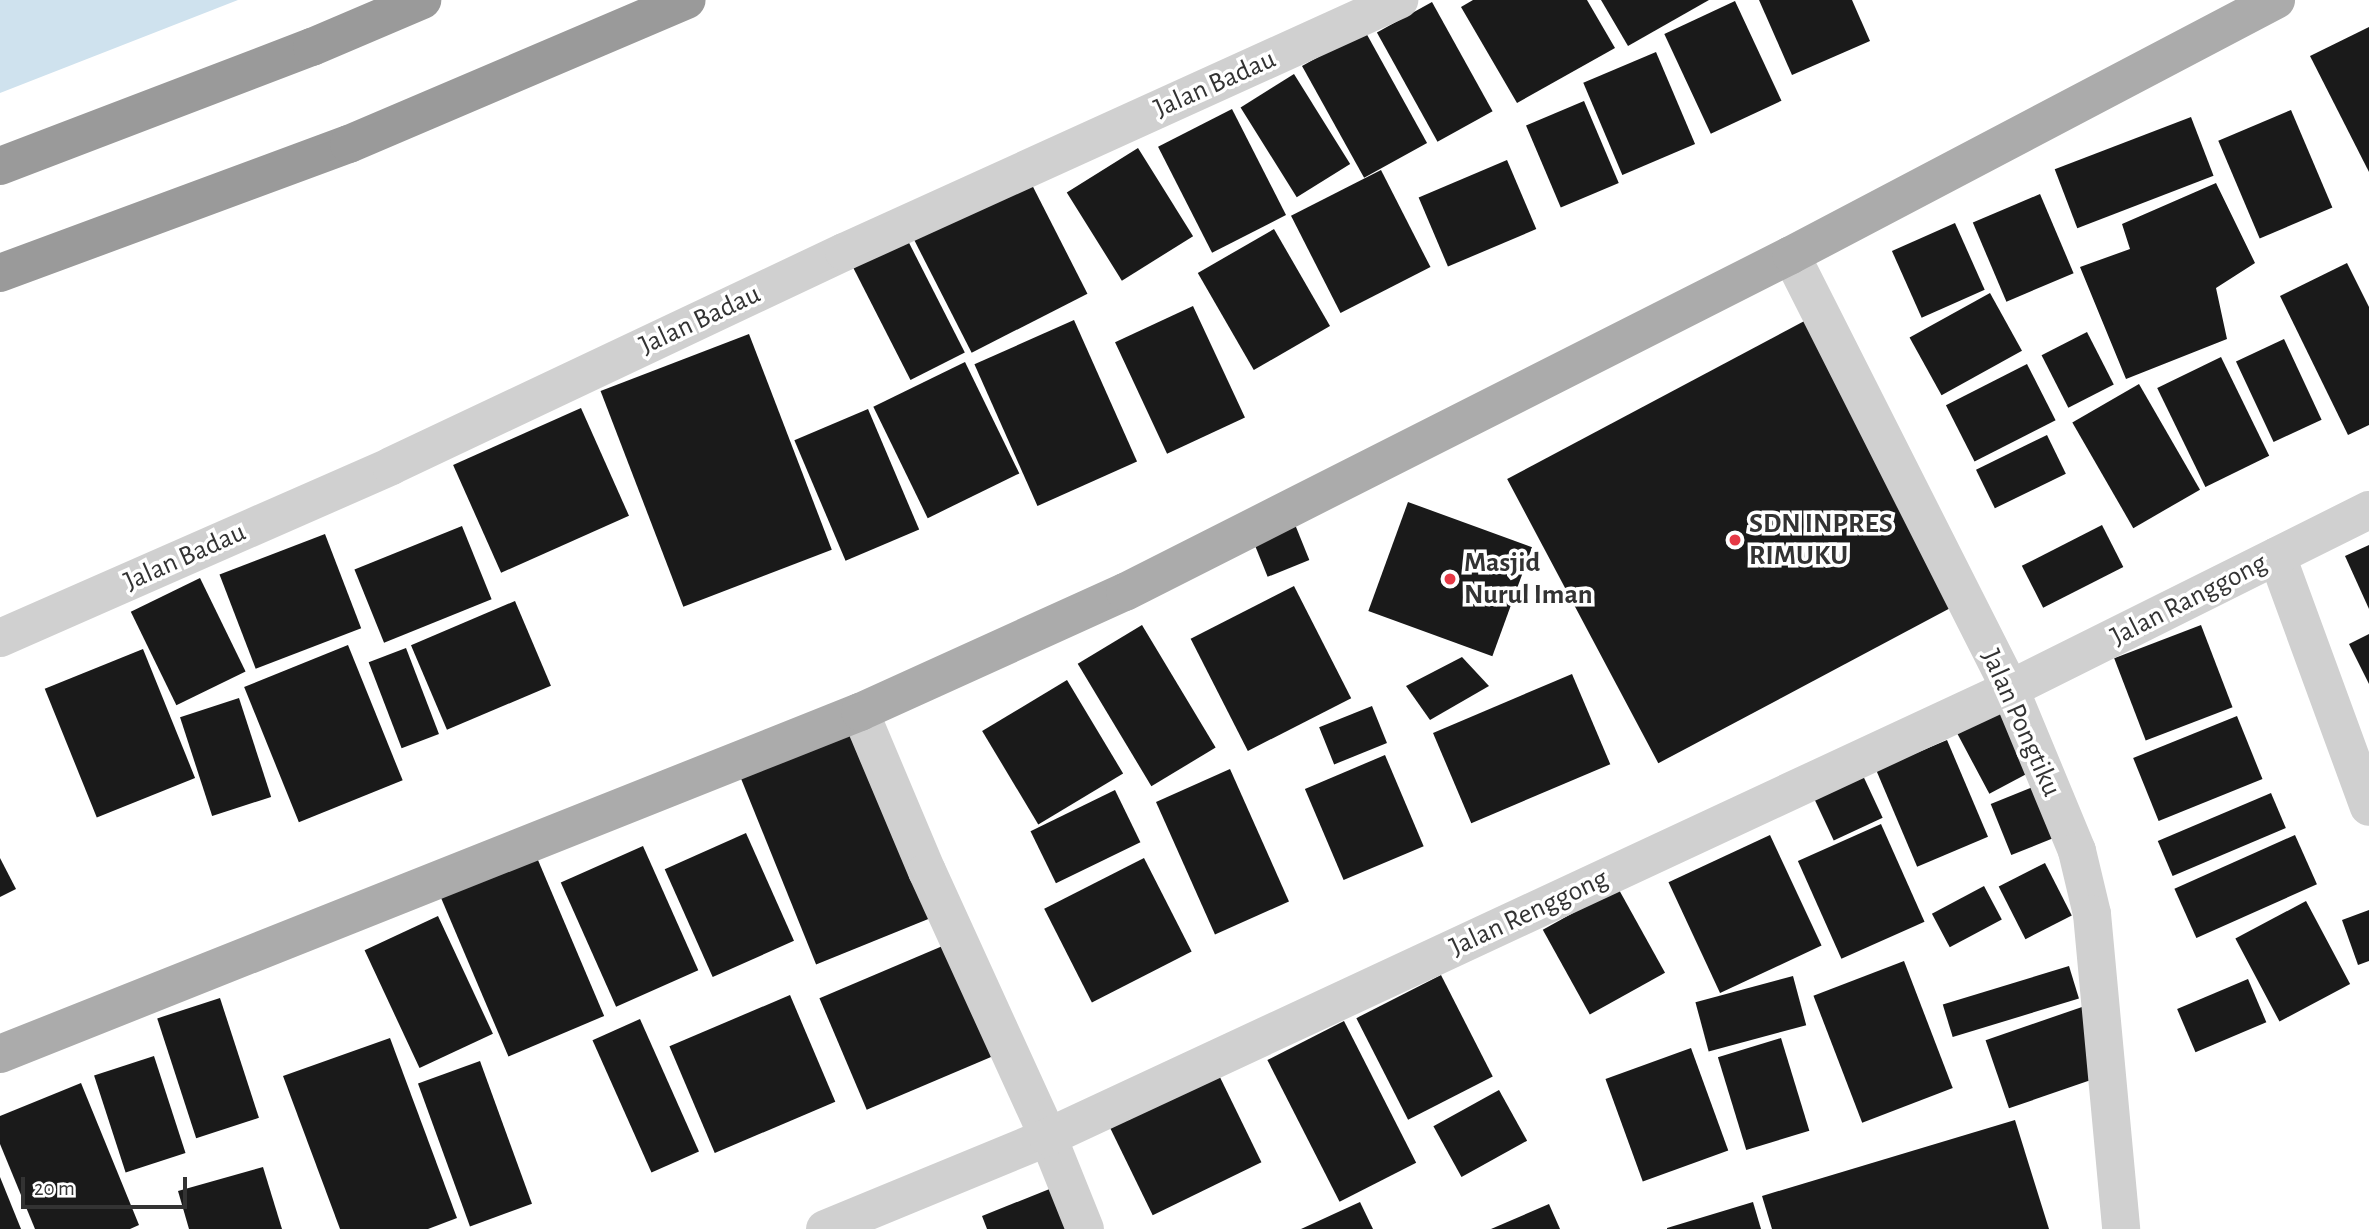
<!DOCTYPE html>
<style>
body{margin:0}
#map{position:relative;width:2369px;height:1229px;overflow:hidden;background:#fff;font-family:"Alegreya Sans",sans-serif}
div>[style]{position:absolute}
.water>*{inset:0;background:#cfe2ee}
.building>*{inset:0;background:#1a1a1a;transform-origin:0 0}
.minor>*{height:38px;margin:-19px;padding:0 19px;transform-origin:19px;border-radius:19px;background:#d0d0d0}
.major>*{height:38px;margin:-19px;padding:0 19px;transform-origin:19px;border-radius:19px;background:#ababab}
.highway>*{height:38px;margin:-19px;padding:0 19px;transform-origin:19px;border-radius:19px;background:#9a9a9a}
.dots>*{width:19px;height:19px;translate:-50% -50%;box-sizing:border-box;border:4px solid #fff;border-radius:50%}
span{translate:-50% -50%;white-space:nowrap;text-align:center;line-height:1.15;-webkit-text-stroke:7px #fff;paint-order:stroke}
.street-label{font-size:28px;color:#333}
.poi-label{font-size:28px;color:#333;font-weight:700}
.left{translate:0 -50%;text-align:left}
.scale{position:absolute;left:21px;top:1177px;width:166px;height:32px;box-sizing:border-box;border:4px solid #333;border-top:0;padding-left:9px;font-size:21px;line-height:24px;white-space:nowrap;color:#333;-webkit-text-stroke:5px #fff;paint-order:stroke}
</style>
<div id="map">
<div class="water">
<div style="clip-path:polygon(0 0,238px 0,0 93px)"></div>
</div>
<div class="building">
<div style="clip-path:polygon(1473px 0,1587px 0,1615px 48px,1517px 103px,1461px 7px)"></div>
<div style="clip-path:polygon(1601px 0,1709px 0,1628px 46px)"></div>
<div style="clip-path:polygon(1759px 0,1852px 0,1870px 41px,1792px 75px)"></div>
<div style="left:1735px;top:1px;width:110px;height:78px;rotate:65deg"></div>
<div style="left:1432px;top:2px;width:125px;height:63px;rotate:61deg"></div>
<div style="clip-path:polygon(2369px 27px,2369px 172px,2310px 56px)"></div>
<div style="left:1365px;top:31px;width:128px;height:72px;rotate:61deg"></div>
<div style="left:1656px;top:52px;width:100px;height:79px;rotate:67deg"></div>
<div style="left:1294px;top:74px;width:106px;height:63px;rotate:58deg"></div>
<div style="left:1584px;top:101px;width:89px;height:63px;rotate:67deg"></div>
<div style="left:1232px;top:109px;width:119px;height:83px;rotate:63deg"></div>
<div style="left:2291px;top:110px;width:106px;height:79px;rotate:67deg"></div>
<div style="left:2191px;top:117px;width:63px;height:146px;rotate:69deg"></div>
<div style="left:1138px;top:148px;width:104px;height:84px;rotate:58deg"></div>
<div style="left:1507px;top:160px;width:75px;height:96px;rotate:67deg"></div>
<div style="left:1381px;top:170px;width:109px;height:101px;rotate:63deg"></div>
<div style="left:1028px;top:177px;width:131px;height:130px;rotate:63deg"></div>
<div style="clip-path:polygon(2216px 183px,2255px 263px,2216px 288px,2227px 339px,2126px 379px,2080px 267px,2130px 249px,2122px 224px)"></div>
<div style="left:2040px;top:194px;width:86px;height:73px;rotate:67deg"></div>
<div style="left:1955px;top:223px;width:73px;height:69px;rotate:66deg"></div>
<div style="left:1274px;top:229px;width:112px;height:88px;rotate:60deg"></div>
<div style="left:904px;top:233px;width:134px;height:61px;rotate:63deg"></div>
<div style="clip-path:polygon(2347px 263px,2369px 307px,2369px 425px,2348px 435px,2280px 296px)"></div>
<div style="left:1990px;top:293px;width:66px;height:92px;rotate:61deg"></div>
<div style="left:1193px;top:306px;width:123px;height:86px;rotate:65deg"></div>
<div style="left:1810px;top:318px;width:322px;height:343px;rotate:62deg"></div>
<div style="left:1074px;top:320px;width:155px;height:109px;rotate:66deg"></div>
<div style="left:2087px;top:332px;width:59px;height:51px;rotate:63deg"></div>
<div style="left:749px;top:334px;width:231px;height:159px;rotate:69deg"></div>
<div style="left:2284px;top:339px;width:89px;height:53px;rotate:65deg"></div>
<div style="left:2221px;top:357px;width:110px;height:71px;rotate:64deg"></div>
<div style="left:965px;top:362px;width:124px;height:102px;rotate:64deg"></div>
<div style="left:2027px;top:364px;width:63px;height:91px;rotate:63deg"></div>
<div style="left:2139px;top:384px;width:122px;height:77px;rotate:60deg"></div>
<div style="left:581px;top:408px;width:118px;height:140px;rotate:66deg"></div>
<div style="left:868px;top:409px;width:131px;height:80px;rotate:67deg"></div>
<div style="left:2047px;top:435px;width:43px;height:79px;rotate:64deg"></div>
<div style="left:1408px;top:502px;width:132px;height:116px;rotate:20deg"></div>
<div style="left:1294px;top:522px;width:41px;height:45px;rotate:68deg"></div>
<div style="left:2102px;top:525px;width:47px;height:90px;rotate:63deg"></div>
<div style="left:462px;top:526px;width:79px;height:116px;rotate:68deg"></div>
<div style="left:325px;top:534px;width:101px;height:113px;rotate:69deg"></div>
<div style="clip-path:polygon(2369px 545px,2369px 609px,2345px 556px)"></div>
<div style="left:200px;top:578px;width:104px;height:77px;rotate:64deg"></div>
<div style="left:1294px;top:586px;width:126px;height:116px;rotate:63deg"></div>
<div style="left:515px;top:601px;width:92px;height:113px;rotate:67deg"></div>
<div style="left:1142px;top:625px;width:143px;height:75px;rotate:59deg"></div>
<div style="left:2201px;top:625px;width:88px;height:93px;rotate:69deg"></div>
<div style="clip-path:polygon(2369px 634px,2369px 684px,2349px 644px)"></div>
<div style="left:348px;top:645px;width:146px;height:112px;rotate:68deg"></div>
<div style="left:406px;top:648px;width:92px;height:40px;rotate:69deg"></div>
<div style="left:143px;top:649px;width:139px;height:106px;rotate:68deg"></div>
<div style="clip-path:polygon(1462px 657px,1489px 686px,1430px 720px,1406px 686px)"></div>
<div style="left:1572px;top:674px;width:98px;height:151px;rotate:67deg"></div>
<div style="left:1067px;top:680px;width:109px;height:99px;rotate:59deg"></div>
<div style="left:239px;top:698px;width:104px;height:62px;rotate:72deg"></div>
<div style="left:1996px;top:702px;width:78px;height:49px;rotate:62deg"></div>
<div style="left:1372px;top:706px;width:40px;height:57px;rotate:68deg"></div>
<div style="left:857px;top:716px;width:215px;height:131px;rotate:68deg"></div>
<div style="left:2237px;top:716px;width:68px;height:112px;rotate:68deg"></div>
<div style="left:1947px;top:740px;width:105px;height:77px;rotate:67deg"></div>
<div style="left:1385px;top:755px;width:99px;height:87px;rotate:67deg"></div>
<div style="left:1859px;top:767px;width:56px;height:54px;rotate:65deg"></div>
<div style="left:1230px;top:769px;width:145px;height:81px;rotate:66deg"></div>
<div style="left:2038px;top:785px;width:55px;height:51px;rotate:68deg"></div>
<div style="left:1115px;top:790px;width:58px;height:94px;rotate:64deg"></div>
<div style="left:2271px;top:793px;width:38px;height:123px;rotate:67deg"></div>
<div style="left:1881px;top:824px;width:107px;height:91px;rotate:66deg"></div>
<div style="left:746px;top:833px;width:118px;height:89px;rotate:66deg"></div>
<div style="left:1770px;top:835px;width:122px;height:112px;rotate:65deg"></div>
<div style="left:2295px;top:835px;width:54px;height:132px;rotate:66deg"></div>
<div style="left:643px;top:846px;width:136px;height:90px;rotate:66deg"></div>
<div style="left:535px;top:853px;width:177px;height:104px;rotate:67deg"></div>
<div style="clip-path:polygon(0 858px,16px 889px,0 897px)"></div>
<div style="left:1144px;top:858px;width:105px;height:112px;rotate:63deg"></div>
<div style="left:2045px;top:863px;width:59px;height:52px;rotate:63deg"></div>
<div style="left:1984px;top:886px;width:38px;height:59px;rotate:62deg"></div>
<div style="left:1618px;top:888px;width:97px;height:86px;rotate:61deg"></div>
<div style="left:2306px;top:901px;width:94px;height:80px;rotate:62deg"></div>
<div style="clip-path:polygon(2369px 910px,2369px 961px,2358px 965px,2342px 920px)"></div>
<div style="left:438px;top:916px;width:130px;height:81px;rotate:65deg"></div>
<div style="left:952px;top:942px;width:121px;height:144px;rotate:67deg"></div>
<div style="left:1904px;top:961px;width:136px;height:97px;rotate:69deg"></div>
<div style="left:2069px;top:966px;width:34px;height:132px;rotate:73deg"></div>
<div style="left:1441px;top:975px;width:114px;height:95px;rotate:63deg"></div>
<div style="left:1793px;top:976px;width:51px;height:101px;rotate:75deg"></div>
<div style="left:2248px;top:979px;width:47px;height:77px;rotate:67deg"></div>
<div style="left:790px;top:995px;width:116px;height:131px;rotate:67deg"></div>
<div style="left:220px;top:998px;width:126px;height:66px;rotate:72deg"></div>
<div style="left:2082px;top:1007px;width:72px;height:102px;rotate:71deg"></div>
<div style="left:640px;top:1019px;width:145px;height:52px;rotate:66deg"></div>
<div style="left:1344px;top:1021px;width:159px;height:86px;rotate:63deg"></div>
<div style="clip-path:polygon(390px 1038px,457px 1218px,428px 1229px,340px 1229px,283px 1076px)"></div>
<div style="left:1781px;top:1038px;width:97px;height:66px;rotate:73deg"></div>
<div style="left:1691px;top:1048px;width:109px;height:91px;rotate:70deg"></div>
<div style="left:154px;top:1056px;width:102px;height:63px;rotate:72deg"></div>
<div style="left:480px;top:1061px;width:152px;height:66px;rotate:70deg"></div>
<div style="left:1215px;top:1067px;width:106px;height:121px;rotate:64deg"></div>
<div style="clip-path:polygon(81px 1083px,139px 1225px,130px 1229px,35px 1229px,0 1144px,0 1116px)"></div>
<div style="left:1499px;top:1090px;width:58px;height:75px;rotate:61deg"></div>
<div style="clip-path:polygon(2015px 1120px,2049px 1229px,1772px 1229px,1762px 1196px)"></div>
<div style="clip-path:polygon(263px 1167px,282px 1229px,189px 1229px,178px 1191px)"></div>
<div style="clip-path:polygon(0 1177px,21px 1229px,0 1229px)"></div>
<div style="clip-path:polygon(1057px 1186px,1074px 1229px,987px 1229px,982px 1216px)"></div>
<div style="clip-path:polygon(1360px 1202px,1373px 1229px,1301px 1229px)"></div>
<div style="clip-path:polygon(1753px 1202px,1761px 1229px,1667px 1229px,1667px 1228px)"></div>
<div style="clip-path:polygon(1549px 1204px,1560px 1229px,1491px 1229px)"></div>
</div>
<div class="minor">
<div style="left:1791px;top:255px;width:486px;rotate:63.2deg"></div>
<div style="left:2010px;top:689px;width:175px;rotate:67.5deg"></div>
<div style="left:2077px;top:851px;width:65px;rotate:76.6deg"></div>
<div style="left:2092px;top:914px;width:316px;rotate:84.7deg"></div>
<div style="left:2277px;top:556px;width:267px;rotate:69.9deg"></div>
<div style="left:0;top:638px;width:427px;rotate:-23.7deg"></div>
<div style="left:391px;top:466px;width:501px;rotate:-25.29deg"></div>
<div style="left:844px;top:252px;width:610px;rotate:-24.42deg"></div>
<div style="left:860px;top:712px;width:173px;rotate:67.2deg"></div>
<div style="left:927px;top:871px;width:292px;rotate:65.5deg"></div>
<div style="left:1048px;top:1137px;width:99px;rotate:68.1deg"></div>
<div style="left:825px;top:1229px;width:241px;rotate:-22.4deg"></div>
<div style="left:1048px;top:1137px;width:1061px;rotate:-24.97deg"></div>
<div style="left:2010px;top:689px;width:401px;rotate:-26.5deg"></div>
</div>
<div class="major">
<div style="left:0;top:1054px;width:926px;rotate:-21.69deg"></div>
<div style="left:860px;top:712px;width:291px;rotate:-24.4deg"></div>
<div style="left:1125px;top:592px;width:746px;rotate:-26.84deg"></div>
<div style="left:1791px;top:255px;width:548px;rotate:-27.73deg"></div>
</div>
<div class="highway">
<div style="left:0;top:166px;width:334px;rotate:-20.9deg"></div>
<div style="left:312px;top:47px;width:120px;rotate:-23.1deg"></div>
<div style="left:0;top:273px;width:372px;rotate:-20.3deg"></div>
<div style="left:349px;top:144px;width:367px;rotate:-23.1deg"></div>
</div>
<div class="dots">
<div style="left:1735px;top:540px;background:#e63946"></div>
<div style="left:1450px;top:579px;background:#e63946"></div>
</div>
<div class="street-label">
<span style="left:1215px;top:84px;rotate:-24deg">Jalan Badau</span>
<span style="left:700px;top:320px;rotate:-25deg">Jalan Badau</span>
<span style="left:185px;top:557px;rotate:-24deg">Jalan Badau</span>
<span style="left:2189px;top:600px;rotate:-27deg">Jalan Ranggong</span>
<span style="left:2021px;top:723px;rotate:66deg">Jalan Pongtiku</span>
<span style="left:1529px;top:913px;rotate:-25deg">Jalan Renggong</span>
</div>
<div class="poi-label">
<span class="left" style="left:1749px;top:540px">SDN INPRES<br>RIMUKU</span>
<span class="left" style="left:1464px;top:579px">Masjid<br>Nurul Iman</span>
</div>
<div class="scale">20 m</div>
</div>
